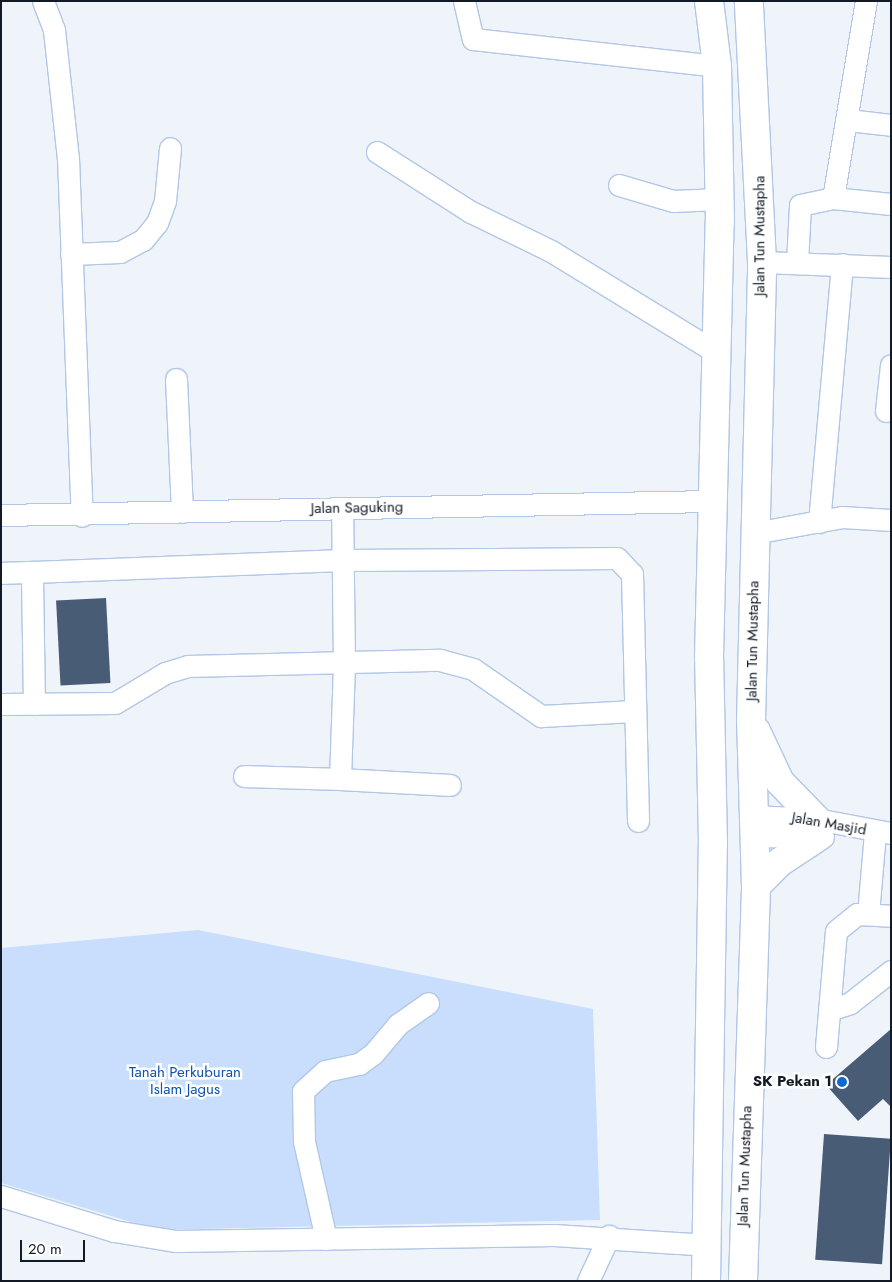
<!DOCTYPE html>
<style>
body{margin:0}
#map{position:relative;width:892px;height:1282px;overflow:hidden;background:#eff4fa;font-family:Jost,sans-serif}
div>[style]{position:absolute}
.green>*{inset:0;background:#c9defd}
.building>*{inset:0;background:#495c76;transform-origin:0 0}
.roads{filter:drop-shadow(1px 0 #b1c7e5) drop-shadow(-1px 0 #b1c7e5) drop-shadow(0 1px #b1c7e5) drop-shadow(0 -1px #b1c7e5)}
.minor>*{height:21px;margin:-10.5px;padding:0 10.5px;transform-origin:10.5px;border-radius:10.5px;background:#fff}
.major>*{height:28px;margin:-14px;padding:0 14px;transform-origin:14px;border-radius:14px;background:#fff}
.dots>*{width:14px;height:14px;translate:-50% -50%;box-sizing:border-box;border:2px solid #fff;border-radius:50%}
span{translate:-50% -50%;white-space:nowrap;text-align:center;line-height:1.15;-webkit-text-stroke:5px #fff;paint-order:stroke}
.street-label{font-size:15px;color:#121a25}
.park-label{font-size:15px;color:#0e54aa}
.poi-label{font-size:15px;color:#121a25;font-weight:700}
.right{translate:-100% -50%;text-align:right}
.frame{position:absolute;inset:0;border:2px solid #121a25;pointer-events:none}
.scale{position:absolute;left:20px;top:1240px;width:65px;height:22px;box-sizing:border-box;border:2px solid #121a25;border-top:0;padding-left:6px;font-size:15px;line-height:18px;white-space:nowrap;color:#121a25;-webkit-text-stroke:4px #fff;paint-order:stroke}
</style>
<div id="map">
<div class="green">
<div style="clip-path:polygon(198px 930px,593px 1009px,600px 1220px,158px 1230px,1px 1183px,1px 948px)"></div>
</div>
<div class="building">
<div style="left:106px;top:598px;width:85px;height:50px;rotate:87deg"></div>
<div style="clip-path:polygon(891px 1029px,891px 1107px,883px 1099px,858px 1121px,826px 1085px)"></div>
<div style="left:824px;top:1134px;width:67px;height:126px;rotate:4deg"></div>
</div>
<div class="roads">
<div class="minor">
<div style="left:43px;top:1px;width:31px;rotate:69deg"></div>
<div style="left:54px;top:30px;width:129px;rotate:83.8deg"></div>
<div style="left:68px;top:158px;width:358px;rotate:87.8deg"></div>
<div style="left:464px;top:1px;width:39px;rotate:77deg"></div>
<div style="left:473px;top:39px;width:245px;rotate:6.3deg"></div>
<div style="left:848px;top:120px;width:43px;rotate:6.6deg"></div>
<div style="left:377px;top:152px;width:112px;rotate:32.6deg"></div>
<div style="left:471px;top:212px;width:89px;rotate:26deg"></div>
<div style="left:551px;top:251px;width:197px;rotate:31.5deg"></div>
<div style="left:619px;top:185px;width:56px;rotate:16.5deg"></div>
<div style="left:673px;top:201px;width:46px;rotate:-2.5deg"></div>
<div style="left:833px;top:198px;width:58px;rotate:5.9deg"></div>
<div style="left:71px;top:254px;width:49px;rotate:-2.3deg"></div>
<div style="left:120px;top:252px;width:26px;rotate:-28deg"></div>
<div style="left:143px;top:240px;width:22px;rotate:-51deg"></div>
<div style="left:157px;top:223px;width:23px;rotate:-70deg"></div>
<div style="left:165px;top:201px;width:53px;rotate:-84.6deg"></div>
<div style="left:762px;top:262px;width:129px;rotate:2.2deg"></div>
<div style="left:797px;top:263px;width:58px;rotate:-87deg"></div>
<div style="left:800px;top:205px;width:34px;rotate:-12deg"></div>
<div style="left:833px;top:198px;width:200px;rotate:-80.5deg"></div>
<div style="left:176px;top:379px;width:133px;rotate:87.4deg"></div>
<div style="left:886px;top:411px;width:46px;rotate:-83.8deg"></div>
<div style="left:1px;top:515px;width:712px;rotate:-1.13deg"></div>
<div style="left:819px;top:522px;width:259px;rotate:-84.9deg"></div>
<div style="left:754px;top:533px;width:89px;rotate:-10.3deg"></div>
<div style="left:842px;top:517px;width:49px;rotate:3.5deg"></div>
<div style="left:1px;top:573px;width:31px;rotate:-2deg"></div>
<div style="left:1px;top:704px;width:114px;rotate:-0.5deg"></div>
<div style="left:115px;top:703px;width:58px;rotate:-31deg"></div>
<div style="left:165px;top:673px;width:24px;rotate:-17deg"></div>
<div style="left:188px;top:666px;width:252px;rotate:-1.4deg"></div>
<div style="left:440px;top:660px;width:34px;rotate:15deg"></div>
<div style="left:473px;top:669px;width:83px;rotate:34.7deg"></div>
<div style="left:541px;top:716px;width:93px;rotate:-3.1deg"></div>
<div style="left:34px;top:704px;width:132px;rotate:-90.9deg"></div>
<div style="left:32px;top:572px;width:311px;rotate:-2.2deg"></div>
<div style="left:343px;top:560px;width:274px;rotate:-0.4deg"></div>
<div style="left:617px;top:558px;width:22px;rotate:47deg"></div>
<div style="left:632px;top:574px;width:247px;rotate:88.6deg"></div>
<div style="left:244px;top:776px;width:96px;rotate:1.8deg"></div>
<div style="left:340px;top:779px;width:115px;rotate:-88deg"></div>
<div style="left:344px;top:664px;width:156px;rotate:-90.7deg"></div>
<div style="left:340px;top:779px;width:110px;rotate:3.1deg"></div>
<div style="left:752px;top:816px;width:64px;rotate:2.7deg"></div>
<div style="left:816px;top:819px;width:76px;rotate:10.6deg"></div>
<div style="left:753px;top:836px;width:70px;rotate:0.8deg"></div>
<div style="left:868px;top:914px;width:82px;rotate:-85.1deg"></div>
<div style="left:829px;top:1010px;width:22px;rotate:-18deg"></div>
<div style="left:850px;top:1003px;width:52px;rotate:-38deg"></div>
<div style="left:826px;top:1047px;width:116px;rotate:-85.1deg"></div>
<div style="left:836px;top:931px;width:27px;rotate:-39deg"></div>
<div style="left:857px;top:914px;width:34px;rotate:3deg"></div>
<div style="left:1px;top:1196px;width:118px;rotate:17.2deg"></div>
<div style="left:114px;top:1231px;width:63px;rotate:9.2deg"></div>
<div style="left:176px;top:1241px;width:378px;rotate:-0.9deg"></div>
<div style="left:554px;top:1235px;width:153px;rotate:3.7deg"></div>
<div style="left:326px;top:1239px;width:100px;rotate:-102.7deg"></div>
<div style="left:304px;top:1141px;width:50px;rotate:-91.1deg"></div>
<div style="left:303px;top:1091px;width:30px;rotate:-42deg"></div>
<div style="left:325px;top:1071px;width:35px;rotate:-12deg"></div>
<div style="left:359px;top:1064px;width:17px;rotate:-36deg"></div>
<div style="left:373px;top:1054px;width:38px;rotate:-50deg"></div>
<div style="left:397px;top:1025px;width:38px;rotate:-35deg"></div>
<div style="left:588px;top:1281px;width:50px;rotate:-65deg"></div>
</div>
<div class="major">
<div style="left:756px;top:731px;width:56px;rotate:64.8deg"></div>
<div style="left:780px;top:782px;width:52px;rotate:45.8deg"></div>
<div style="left:756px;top:886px;width:34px;rotate:-45deg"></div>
<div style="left:780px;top:862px;width:45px;rotate:-33.3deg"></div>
<div style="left:706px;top:1281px;width:437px;rotate:-89.1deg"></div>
<div style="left:713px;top:844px;width:187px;rotate:-91.2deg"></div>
<div style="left:709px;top:657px;width:435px;rotate:-88.6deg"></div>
<div style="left:720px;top:222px;width:156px;rotate:-91.1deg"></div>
<div style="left:717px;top:66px;width:65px;rotate:-97deg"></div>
<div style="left:743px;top:1281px;width:395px;rotate:-88.1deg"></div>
<div style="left:756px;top:886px;width:165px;rotate:-91.7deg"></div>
<div style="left:751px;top:721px;width:459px;rotate:-88.6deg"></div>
<div style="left:762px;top:262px;width:261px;rotate:-92.9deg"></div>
</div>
</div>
<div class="dots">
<div style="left:842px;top:1082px;background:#1268d2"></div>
</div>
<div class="street-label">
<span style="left:760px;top:236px;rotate:-90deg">Jalan Tun Mustapha</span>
<span style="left:357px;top:508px;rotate:-1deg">Jalan Saguking</span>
<span style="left:753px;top:641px;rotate:-89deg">Jalan Tun Mustapha</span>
<span style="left:829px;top:824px;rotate:10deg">Jalan Masjid</span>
<span style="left:745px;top:1166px;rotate:-88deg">Jalan Tun Mustapha</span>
</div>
<div class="park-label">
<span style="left:185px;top:1081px">Tanah Perkuburan<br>Islam Jagus</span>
</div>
<div class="poi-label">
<span class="right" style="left:832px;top:1082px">SK Pekan 1</span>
</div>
<div class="frame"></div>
<div class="scale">20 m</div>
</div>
